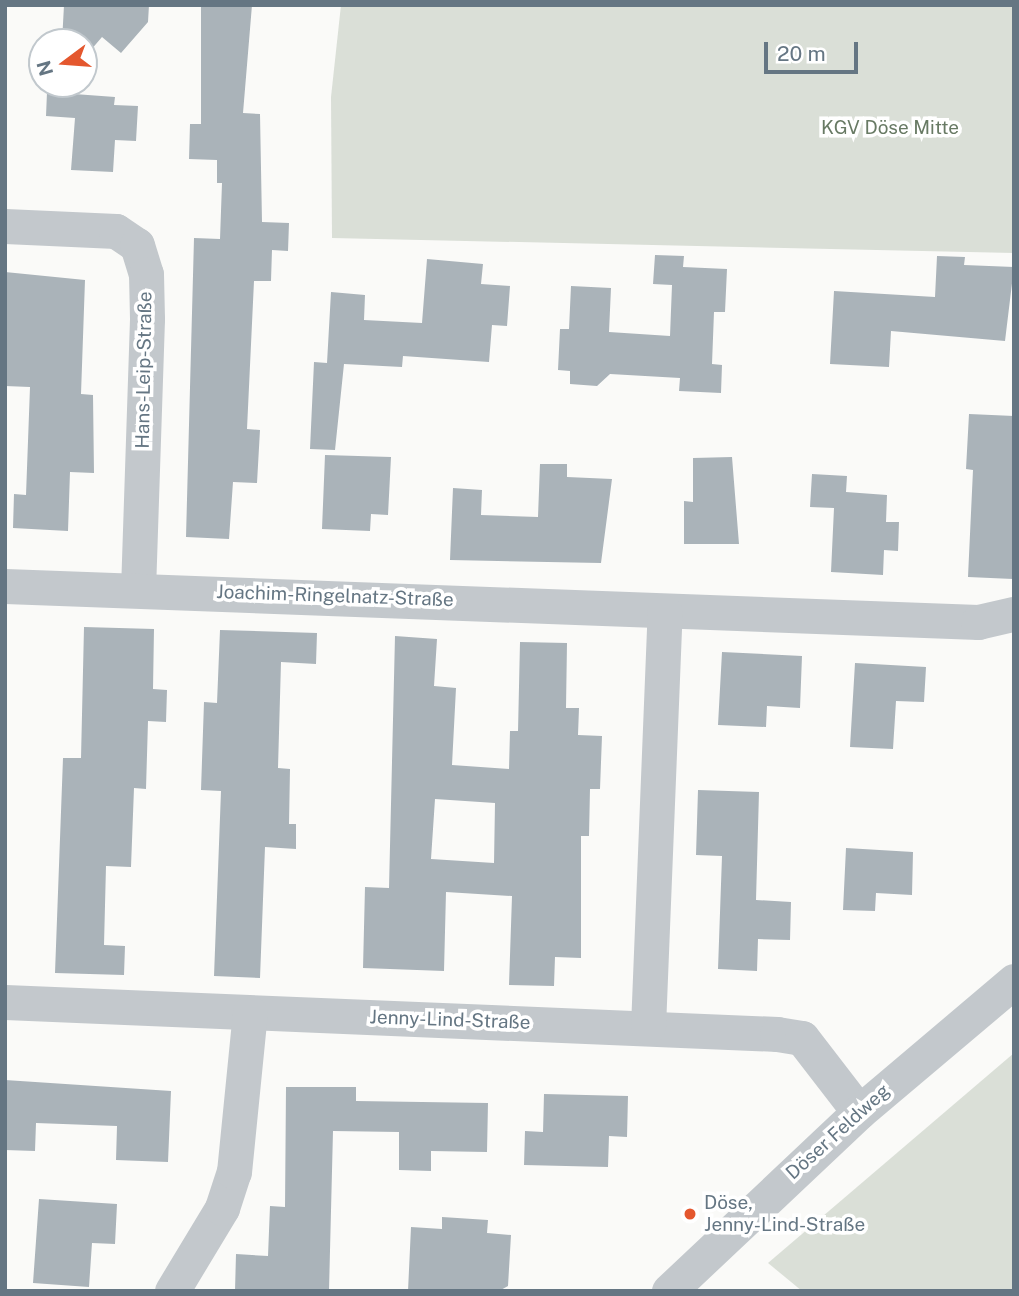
<!DOCTYPE html>
<meta charset="utf-8">
<style>
body{margin:0}
#map{position:relative;width:1019px;height:1296px;overflow:hidden;background:#fafaf8;font-family:"Public Sans",sans-serif}
div>[style]{position:absolute}
.green>*{inset:0;background:#dadfd7}
.building>*{inset:0;background:#aab3b9}
.minor>*{height:35px;margin:-17.5px;padding:0 17.5px;transform-origin:17.5px;border-radius:17.5px;background:#c3c8cc}
.dots>*{width:19px;height:19px;translate:-50% -50%;box-sizing:border-box;border:4px solid #fff;border-radius:50%}
span{translate:-50% -50%;white-space:nowrap;text-align:center;line-height:1.15;-webkit-text-stroke:7px #fff;paint-order:stroke}
.park-label{font-size:19px;color:#687a64}
.street-label{font-size:19px;color:#657683}
.poi-label{font-size:19px;color:#657683}
.left{translate:0 -50%;text-align:left}
.frame{position:absolute;inset:0;border:7px solid #657683;pointer-events:none}
.north{position:absolute;left:28px;top:28px;width:70px;height:70px;box-sizing:border-box;background:#fff;border:2px solid #c1c8cd;border-radius:50%;rotate:254deg;font-size:19px;font-weight:700;line-height:28px;text-align:center;color:#657683}
.north::after{content:'';display:block;margin:auto;width:24px;height:32px;background:#e4572e;clip-path:polygon(50% 0,100% 100%,50% 72%,0 100%)}
.scale{position:absolute;left:764px;top:42px;width:94px;height:32px;box-sizing:border-box;border:4px solid #657683;border-top:0;padding-left:9px;font-size:21px;line-height:24px;white-space:nowrap;color:#657683;-webkit-text-stroke:5px #fff;paint-order:stroke}
</style>
<div id="map">
<div class="green">
<div style="clip-path:polygon(341px 5px,1014px 5px,1014px 253px,332px 238px,331px 97px)"></div>
<div style="clip-path:polygon(1014px 1053px,1014px 1291px,802px 1291px,768px 1263px)"></div>
</div>
<div class="building">
<div style="clip-path:polygon(64px 5px,149px 5px,148px 22px,121px 53px,102px 37px,84px 58px,84px 42px,62px 42px)"></div>
<div style="clip-path:polygon(201px 5px,252px 5px,243px 113px,260px 114px,262px 222px,289px 223px,288px 251px,272px 250px,271px 281px,254px 281px,247px 429px,260px 430px,257px 483px,233px 482px,229px 539px,186px 537px,194px 238px,220px 239px,222px 183px,217px 183px,217px 160px,189px 159px,190px 124px,201px 124px)"></div>
<div style="clip-path:polygon(47px 92px,115px 97px,114px 105px,138px 106px,136px 141px,115px 140px,113px 172px,71px 170px,75px 118px,46px 116px)"></div>
<div style="clip-path:polygon(655px 255px,684px 256px,683px 267px,727px 269px,725px 312px,714px 312px,712px 364px,722px 365px,721px 393px,679px 391px,680px 378px,610px 374px,597px 386px,570px 384px,570px 371px,558px 370px,560px 329px,569px 329px,571px 286px,611px 288px,609px 332px,670px 336px,672px 285px,653px 284px)"></div>
<div style="clip-path:polygon(937px 256px,965px 257px,964px 265px,1014px 267px,1005px 341px,891px 331px,889px 367px,830px 364px,834px 291px,935px 297px)"></div>
<div style="clip-path:polygon(427px 259px,483px 264px,481px 284px,510px 286px,507px 326px,492px 325px,489px 362px,403px 356px,402px 367px,344px 364px,335px 450px,310px 449px,314px 362px,327px 363px,331px 292px,365px 295px,364px 320px,422px 323px)"></div>
<div style="clip-path:polygon(5px 272px,85px 280px,81px 394px,93px 395px,94px 473px,70px 472px,68px 531px,13px 528px,14px 494px,26px 495px,30px 387px,5px 386px)"></div>
<div style="clip-path:polygon(969px 414px,1014px 416px,1013px 579px,968px 577px,973px 470px,966px 469px)"></div>
<div style="clip-path:polygon(325px 455px,391px 457px,388px 515px,371px 514px,370px 531px,322px 529px)"></div>
<div style="clip-path:polygon(732px 457px,739px 544px,684px 544px,684px 501px,693px 502px,693px 458px)"></div>
<div style="clip-path:polygon(540px 464px,567px 464px,567px 477px,612px 479px,601px 563px,450px 560px,453px 488px,482px 490px,481px 515px,538px 517px)"></div>
<div style="clip-path:polygon(812px 474px,847px 476px,846px 492px,887px 495px,886px 522px,899px 522px,898px 551px,884px 550px,883px 575px,831px 572px,834px 508px,810px 507px)"></div>
<div style="clip-path:polygon(84px 627px,154px 629px,153px 689px,167px 690px,166px 722px,148px 721px,146px 789px,134px 788px,131px 867px,106px 866px,104px 945px,125px 946px,124px 975px,55px 973px,63px 758px,81px 758px)"></div>
<div style="clip-path:polygon(220px 630px,317px 633px,316px 664px,281px 662px,278px 768px,290px 769px,289px 824px,296px 824px,296px 849px,265px 847px,260px 978px,214px 976px,221px 791px,201px 790px,204px 702px,217px 703px)"></div>
<div style="clip-path:polygon(evenodd,395px 636px,437px 639px,434px 686px,456px 688px,452px 765px,509px 769px,510px 731px,518px 731px,520px 642px,567px 643px,566px 708px,579px 708px,578px 735px,602px 736px,600px 789px,590px 789px,589px 836px,581px 836px,581px 958px,555px 957px,554px 986px,509px 985px,512px 896px,446px 892px,444px 971px,363px 968px,365px 887px,389px 888px,395px 636px,435px 799px,495px 803px,494px 863px,431px 859px,435px 799px)"></div>
<div style="clip-path:polygon(722px 652px,802px 656px,800px 708px,767px 706px,766px 727px,718px 725px)"></div>
<div style="clip-path:polygon(855px 663px,926px 667px,924px 702px,896px 701px,893px 749px,850px 747px)"></div>
<div style="clip-path:polygon(698px 790px,759px 792px,756px 900px,791px 902px,790px 940px,758px 939px,757px 971px,718px 969px,722px 856px,696px 855px)"></div>
<div style="clip-path:polygon(846px 848px,913px 852px,912px 895px,876px 893px,875px 911px,843px 910px)"></div>
<div style="clip-path:polygon(5px 1080px,171px 1091px,168px 1162px,116px 1160px,117px 1126px,36px 1123px,35px 1151px,5px 1150px)"></div>
<div style="clip-path:polygon(286px 1087px,356px 1087px,356px 1101px,488px 1103px,487px 1152px,431px 1151px,431px 1171px,399px 1170px,399px 1132px,333px 1131px,329px 1291px,235px 1291px,236px 1254px,268px 1256px,270px 1206px,285px 1207px)"></div>
<div style="clip-path:polygon(544px 1094px,628px 1096px,627px 1137px,609px 1136px,608px 1167px,524px 1165px,525px 1131px,543px 1132px)"></div>
<div style="clip-path:polygon(39px 1199px,117px 1204px,115px 1244px,92px 1243px,89px 1287px,33px 1283px)"></div>
<div style="clip-path:polygon(442px 1217px,488px 1220px,487px 1233px,511px 1235px,508px 1286px,499px 1291px,408px 1291px,411px 1227px,442px 1229px)"></div>
</div>
<div class="minor">
<div style="left:5px;top:226px;width:111px;rotate:2.6deg"></div>
<div style="left:116px;top:231px;width:25px;rotate:34deg"></div>
<div style="left:137px;top:245px;width:30px;rotate:73deg"></div>
<div style="left:146px;top:274px;width:45px;rotate:88.7deg"></div>
<div style="left:147px;top:319px;width:271px;rotate:91.9deg"></div>
<div style="left:5px;top:586px;width:974px;rotate:2.12deg"></div>
<div style="left:978px;top:622px;width:37px;rotate:-13deg"></div>
<div style="left:5px;top:1002px;width:773px;rotate:2.37deg"></div>
<div style="left:777px;top:1034px;width:25px;rotate:9deg"></div>
<div style="left:802px;top:1038px;width:93px;rotate:52.4deg"></div>
<div style="left:648px;top:1027px;width:415px;rotate:-87.7deg"></div>
<div style="left:172px;top:1291px;width:97px;rotate:-58.9deg"></div>
<div style="left:222px;top:1208px;width:38px;rotate:-72deg"></div>
<div style="left:234px;top:1172px;width:160px;rotate:-84.3deg"></div>
<div style="left:669px;top:1291px;width:261px;rotate:-43.3deg"></div>
<div style="left:859px;top:1112px;width:203px;rotate:-40.2deg"></div>
</div>
<div class="dots">
<div style="left:690px;top:1214px;background:#e4572e"></div>
</div>
<div class="park-label">
<span style="left:890px;top:128px">KGV Döse Mitte</span>
</div>
<div class="street-label">
<span style="left:144px;top:370px;rotate:-89deg">Hans-Leip-Straße</span>
<span style="left:335px;top:596px;rotate:2deg">Joachim-Ringelnatz-Straße</span>
<span style="left:450px;top:1020px;rotate:2deg">Jenny-Lind-Straße</span>
<span style="left:838px;top:1132px;rotate:-42deg">Döser Feldweg</span>
</div>
<div class="poi-label">
<span class="left" style="left:704px;top:1214px">Döse,<br>Jenny-Lind-Straße</span>
</div>
<div class="frame"></div>
<div class="north">N</div>
<div class="scale">20 m</div>
</div>
